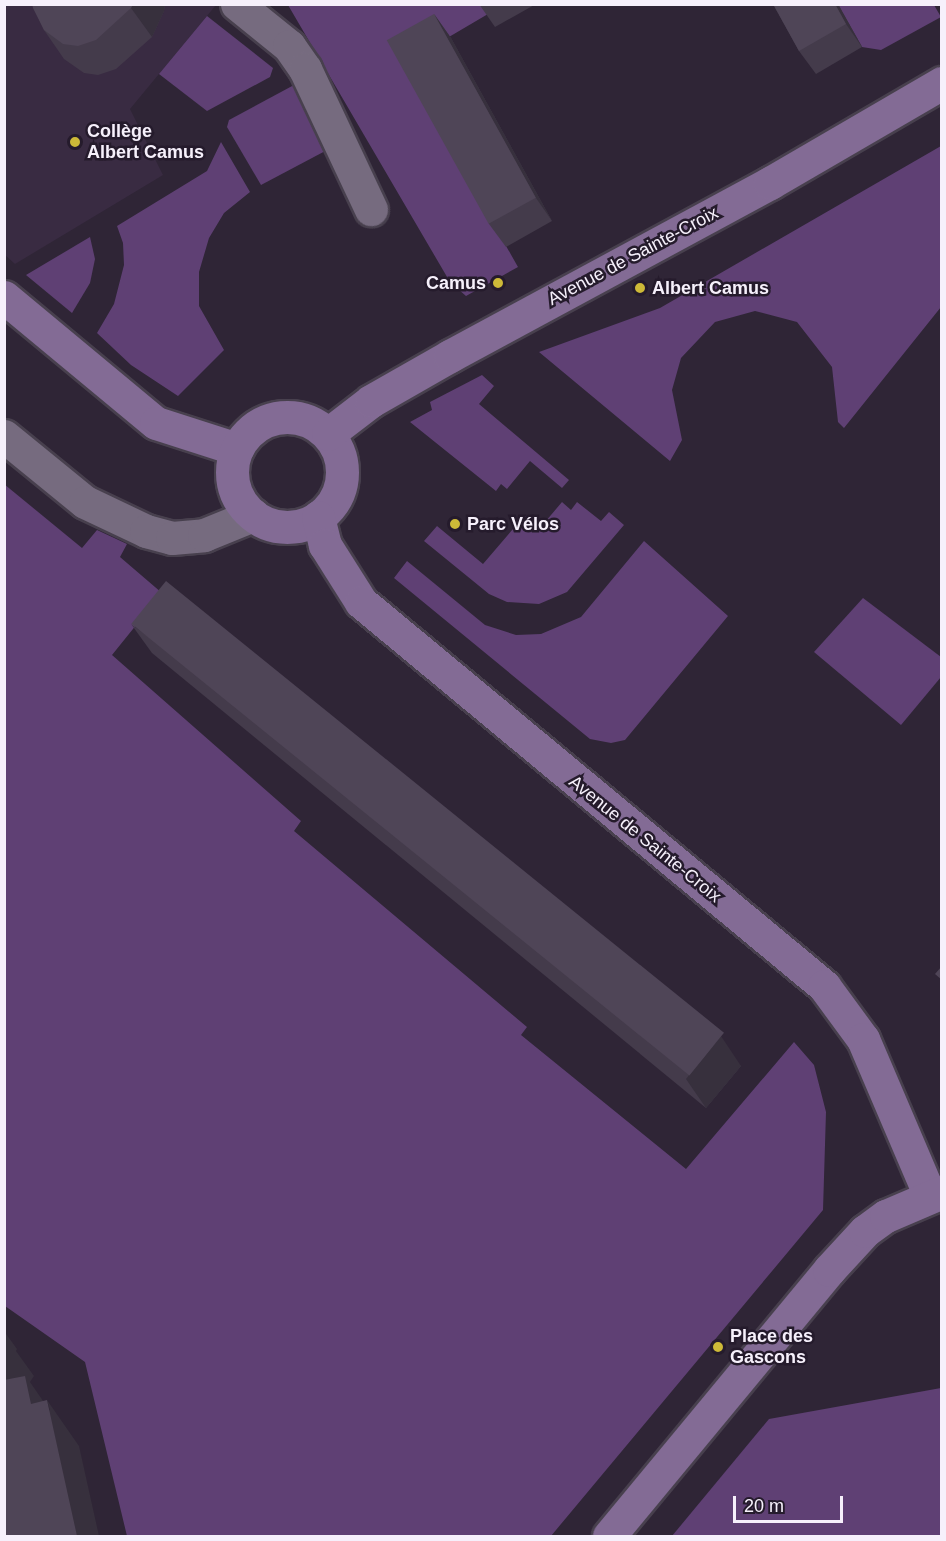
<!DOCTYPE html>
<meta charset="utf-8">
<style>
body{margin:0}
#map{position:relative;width:946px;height:1541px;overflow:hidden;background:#2f2536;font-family:Arial,sans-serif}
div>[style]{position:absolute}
.built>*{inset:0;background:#392b42}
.green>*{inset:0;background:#5f4074}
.roads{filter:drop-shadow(2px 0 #48404e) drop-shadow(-2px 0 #48404e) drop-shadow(0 2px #48404e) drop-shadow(0 -2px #48404e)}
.street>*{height:33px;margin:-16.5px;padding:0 16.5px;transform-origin:16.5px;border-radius:16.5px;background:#766b7f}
.secondary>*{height:33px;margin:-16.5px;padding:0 16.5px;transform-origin:16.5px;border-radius:16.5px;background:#836b95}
.secondary>.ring{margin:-16.5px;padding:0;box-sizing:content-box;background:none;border:33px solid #836b95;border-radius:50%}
.wall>*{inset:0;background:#443b4b}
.shaded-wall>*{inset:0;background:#37303d}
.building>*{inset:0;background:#4f4557;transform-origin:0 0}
.dots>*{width:16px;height:16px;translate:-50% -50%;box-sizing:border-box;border:3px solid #251b2c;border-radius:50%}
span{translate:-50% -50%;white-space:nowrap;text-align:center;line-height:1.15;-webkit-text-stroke:5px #251b2c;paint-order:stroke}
.poi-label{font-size:18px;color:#f6f0fb;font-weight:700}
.left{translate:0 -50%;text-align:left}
.right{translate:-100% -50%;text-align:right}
.street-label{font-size:18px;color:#f6f0fb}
.frame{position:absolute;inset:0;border:6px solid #f6f0fb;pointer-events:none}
.scale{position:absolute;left:733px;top:1496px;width:110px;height:27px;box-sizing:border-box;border:3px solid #f6f0fb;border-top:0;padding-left:8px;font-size:18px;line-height:21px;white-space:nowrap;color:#f6f0fb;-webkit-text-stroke:4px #251b2c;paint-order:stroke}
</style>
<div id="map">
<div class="built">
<div style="clip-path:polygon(5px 5px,216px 5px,130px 109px,163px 175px,15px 264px,5px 255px)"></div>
</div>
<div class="green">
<div style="clip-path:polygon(288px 5px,483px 5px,488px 14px,403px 64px,518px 267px,466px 296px,450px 282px)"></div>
<div style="clip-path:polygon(838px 5px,934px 5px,941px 17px,881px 50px,862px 47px)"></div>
<div style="clip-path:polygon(207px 16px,273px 68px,270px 77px,207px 111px,159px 74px)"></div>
<div style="clip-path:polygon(294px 85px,329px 149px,261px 185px,227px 127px,229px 120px)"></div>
<div style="clip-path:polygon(221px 142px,250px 192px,224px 213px,209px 238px,199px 272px,199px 306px,224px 350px,178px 396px,131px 365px,97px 333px,114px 304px,124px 265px,123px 243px,117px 226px,207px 171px)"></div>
<div style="clip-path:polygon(941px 146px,941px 307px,844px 428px,838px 422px,832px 367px,797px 322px,755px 311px,715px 322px,681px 358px,672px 390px,682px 440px,670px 461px,539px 352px,660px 308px)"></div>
<div style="clip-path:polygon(90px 237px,95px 259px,90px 283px,72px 313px,26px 275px)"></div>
<div style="clip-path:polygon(482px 375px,494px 386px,479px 404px,569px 480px,562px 488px,530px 461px,507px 489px,501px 484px,496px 491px,410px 422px,432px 410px,430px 402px)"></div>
<div style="clip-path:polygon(4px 484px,82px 548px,97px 530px,127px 544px,120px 557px,162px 593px,112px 655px,301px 821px,294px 831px,527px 1027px,521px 1035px,686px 1169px,794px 1042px,814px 1065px,826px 1112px,823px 1210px,551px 1536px,127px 1536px,85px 1362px,5px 1306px)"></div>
<div style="clip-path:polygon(562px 502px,571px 510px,577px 502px,601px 521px,609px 512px,624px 525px,567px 592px,539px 604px,507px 602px,489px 594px,424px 541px,437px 526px,483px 564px,525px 515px,540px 528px)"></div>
<div style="clip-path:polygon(644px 541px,728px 616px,625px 740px,611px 743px,590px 739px,394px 578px,407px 561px,485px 625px,516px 635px,541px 634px,581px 617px)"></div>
<div style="clip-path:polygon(863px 598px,941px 657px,941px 677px,901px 725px,814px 652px)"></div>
<div style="clip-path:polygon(941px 1388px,941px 1536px,672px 1536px,769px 1419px)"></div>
</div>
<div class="roads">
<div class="street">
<div style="left:237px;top:4px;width:67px;rotate:38.9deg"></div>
<div style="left:289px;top:46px;width:28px;rotate:55deg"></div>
<div style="left:305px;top:69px;width:155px;rotate:64.8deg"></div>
<div style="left:4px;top:436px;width:104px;rotate:39.2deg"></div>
<div style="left:85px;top:502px;width:68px;rotate:25.4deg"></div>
<div style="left:146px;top:531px;width:27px;rotate:15deg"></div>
<div style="left:172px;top:538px;width:32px;rotate:-5deg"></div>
<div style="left:204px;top:535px;width:53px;rotate:-22.2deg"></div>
</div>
<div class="secondary">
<div style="left:4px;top:297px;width:197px;rotate:39.7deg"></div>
<div style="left:156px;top:423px;width:85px;rotate:17.8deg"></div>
<div class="ring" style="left:232px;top:417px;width:77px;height:77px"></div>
<div style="left:328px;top:434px;width:54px;rotate:-37.5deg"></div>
<div style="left:371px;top:401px;width:91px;rotate:-29.7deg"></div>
<div style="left:450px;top:356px;width:364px;rotate:-28.4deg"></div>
<div style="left:770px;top:183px;width:199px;rotate:-30.2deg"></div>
<div style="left:318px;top:517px;width:29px;rotate:76deg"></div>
<div style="left:325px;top:545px;width:67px;rotate:57.7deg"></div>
<div style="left:361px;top:602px;width:602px;rotate:39.67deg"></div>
<div style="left:824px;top:986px;width:66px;rotate:53.7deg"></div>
<div style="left:863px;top:1039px;width:168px;rotate:66.9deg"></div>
<div style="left:609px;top:1536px;width:345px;rotate:-50.4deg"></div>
<div style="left:829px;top:1270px;width:53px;rotate:-47.3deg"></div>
<div style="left:865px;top:1231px;width:26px;rotate:-36deg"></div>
<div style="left:886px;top:1216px;width:61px;rotate:-23.2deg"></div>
</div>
</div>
<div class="wall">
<div style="clip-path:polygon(32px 4px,165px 4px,164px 11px,152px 37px,116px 69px,98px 75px,84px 73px,64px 59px,44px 30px)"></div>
<div style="clip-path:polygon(479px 4px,536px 4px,495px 27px)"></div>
<div style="clip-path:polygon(773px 4px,838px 4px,862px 47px,816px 74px,799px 51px)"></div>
<div style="clip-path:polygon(434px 14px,451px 38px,552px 221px,506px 247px,489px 224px)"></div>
<div style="clip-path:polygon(131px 624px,741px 1066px,706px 1108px,152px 653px)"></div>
</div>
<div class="shaded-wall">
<div style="clip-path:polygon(133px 4px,165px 4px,164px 11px,152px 37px,131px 8px)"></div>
<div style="clip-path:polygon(835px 4px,838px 4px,862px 47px,846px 24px)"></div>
<div style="clip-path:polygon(434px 14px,451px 38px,552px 221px,536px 198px)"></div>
<div style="clip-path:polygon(721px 1036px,741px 1066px,706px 1108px,686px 1079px)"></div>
<div style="clip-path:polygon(4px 1331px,17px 1349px,16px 1351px,34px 1376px,30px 1382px,50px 1411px,47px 1400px,79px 1446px,99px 1536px,77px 1536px,4px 1417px)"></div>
</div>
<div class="building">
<div style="clip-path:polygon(32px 4px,133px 4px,131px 8px,96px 40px,78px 46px,63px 44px,44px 30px,33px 8px)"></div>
<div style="clip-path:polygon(773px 4px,835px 4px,846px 24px,799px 51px)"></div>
<div style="left:434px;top:14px;width:210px;height:54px;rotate:61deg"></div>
<div style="left:166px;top:581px;width:718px;height:55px;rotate:39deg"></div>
<div style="clip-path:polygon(942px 966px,942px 980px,935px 974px)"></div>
<div style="clip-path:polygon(25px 1376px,31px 1404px,47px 1400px,77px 1536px,4px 1536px,4px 1380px)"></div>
</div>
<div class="dots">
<div style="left:75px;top:142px;background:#cdb938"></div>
<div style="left:498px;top:283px;background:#cdb938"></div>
<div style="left:640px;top:288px;background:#cdb938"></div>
<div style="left:455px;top:524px;background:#cdb938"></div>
<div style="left:718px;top:1347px;background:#cdb938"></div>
</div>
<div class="poi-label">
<span class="left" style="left:87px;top:142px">Collège<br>Albert Camus</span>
<span class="right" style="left:486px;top:283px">Camus</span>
<span class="left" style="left:652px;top:288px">Albert Camus</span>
<span class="left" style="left:467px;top:524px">Parc Vélos</span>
<span class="left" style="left:730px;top:1347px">Place des<br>Gascons</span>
</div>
<div class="street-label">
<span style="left:633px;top:256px;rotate:-28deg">Avenue de Sainte-Croix</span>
<span style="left:645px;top:839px;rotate:39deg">Avenue de Sainte-Croix</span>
</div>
<div class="frame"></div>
<div class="scale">20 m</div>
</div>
